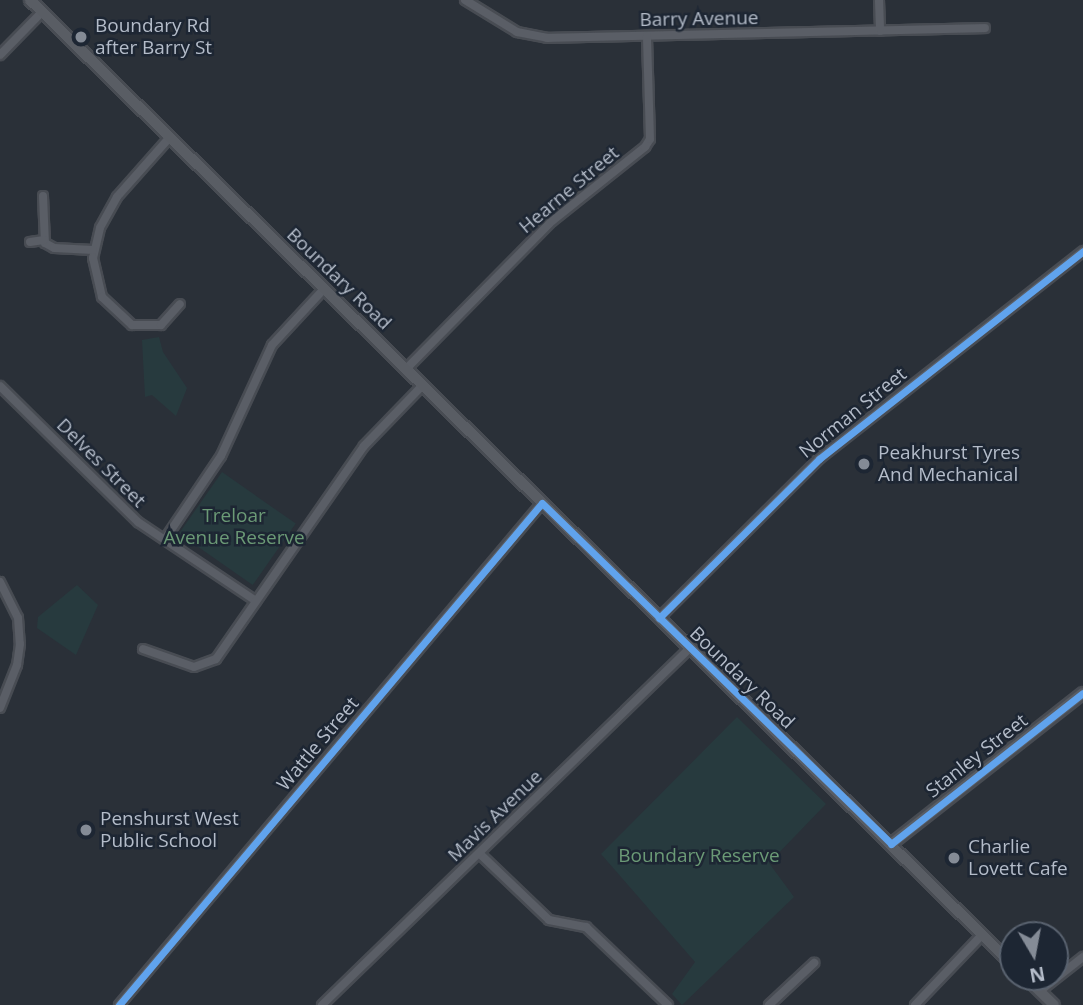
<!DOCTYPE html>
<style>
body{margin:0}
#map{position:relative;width:1083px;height:1005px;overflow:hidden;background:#2a3038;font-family:"Open Sans",sans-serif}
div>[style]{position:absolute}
.green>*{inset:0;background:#273a3e;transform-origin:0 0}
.roads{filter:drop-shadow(2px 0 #484c53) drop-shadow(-2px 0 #484c53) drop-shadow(0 2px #484c53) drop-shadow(0 -2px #484c53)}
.street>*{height:8px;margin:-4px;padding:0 4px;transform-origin:4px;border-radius:4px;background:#5a5e66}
.secondary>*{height:10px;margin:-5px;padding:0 5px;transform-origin:5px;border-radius:5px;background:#595d64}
.cycleway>*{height:7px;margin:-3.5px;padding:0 3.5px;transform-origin:3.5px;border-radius:3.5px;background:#60a3ed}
.dots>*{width:19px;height:19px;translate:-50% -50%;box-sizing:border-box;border:4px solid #1d2633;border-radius:50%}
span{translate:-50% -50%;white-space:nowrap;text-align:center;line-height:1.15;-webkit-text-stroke:5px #1d2633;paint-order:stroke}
.street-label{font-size:19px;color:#b4bcc9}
.poi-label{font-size:19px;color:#b4bcc9}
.left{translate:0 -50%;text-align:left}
.park-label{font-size:19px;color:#6b9a76}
.north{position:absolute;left:999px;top:921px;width:70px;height:70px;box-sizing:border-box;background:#1d2633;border:2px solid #59626f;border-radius:50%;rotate:170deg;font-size:19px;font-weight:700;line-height:28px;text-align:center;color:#b4bcc9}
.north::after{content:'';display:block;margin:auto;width:24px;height:32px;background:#848b96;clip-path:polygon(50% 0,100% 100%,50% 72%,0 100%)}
</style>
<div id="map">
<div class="green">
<div style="clip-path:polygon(159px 337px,163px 352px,187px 388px,176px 416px,152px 395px,145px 397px,142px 340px)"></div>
<div style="left:222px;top:472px;width:90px;height:75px;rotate:35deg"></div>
<div style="clip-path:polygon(77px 585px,98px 605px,76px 655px,37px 628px,38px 617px)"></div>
<div style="clip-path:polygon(737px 717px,826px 804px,769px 863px,794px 897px,682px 1005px,672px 994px,695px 962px,601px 854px)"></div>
</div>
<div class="roads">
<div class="street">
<div style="left:465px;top:0;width:61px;rotate:31.6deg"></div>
<div style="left:517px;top:32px;width:31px;rotate:11deg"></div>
<div style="left:547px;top:38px;width:438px;rotate:-1.3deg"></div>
<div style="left:879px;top:0;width:31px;rotate:88deg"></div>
<div style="left:0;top:55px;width:60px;rotate:-45.7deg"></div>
<div style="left:170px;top:137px;width:80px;rotate:131.5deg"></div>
<div style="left:117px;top:197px;width:35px;rotate:119deg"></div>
<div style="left:100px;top:228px;width:31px;rotate:103deg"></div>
<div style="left:93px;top:258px;width:40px;rotate:77deg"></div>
<div style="left:102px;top:297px;width:41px;rotate:43deg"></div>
<div style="left:132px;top:325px;width:29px"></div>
<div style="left:161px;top:325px;width:28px;rotate:-48deg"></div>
<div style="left:43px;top:196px;width:47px;rotate:87.6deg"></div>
<div style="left:45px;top:243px;width:10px;rotate:29deg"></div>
<div style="left:54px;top:248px;width:39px;rotate:3deg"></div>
<div style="left:30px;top:242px;width:14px;rotate:-8deg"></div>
<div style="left:406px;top:369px;width:208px;rotate:-45.4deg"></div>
<div style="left:552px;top:221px;width:119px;rotate:-38.5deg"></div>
<div style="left:645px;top:147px;width:9px;rotate:-58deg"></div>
<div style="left:650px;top:139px;width:103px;rotate:-91.7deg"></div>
<div style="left:0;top:386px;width:194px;rotate:44.6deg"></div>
<div style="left:138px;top:522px;width:142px;rotate:33.8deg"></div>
<div style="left:165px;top:539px;width:100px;rotate:-56deg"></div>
<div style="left:221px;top:456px;width:122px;rotate:-65.3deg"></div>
<div style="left:272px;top:345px;width:75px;rotate:-47.2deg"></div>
<div style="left:0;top:582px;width:40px;rotate:63.4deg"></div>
<div style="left:18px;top:618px;width:26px;rotate:86deg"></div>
<div style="left:20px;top:644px;width:21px;rotate:98deg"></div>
<div style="left:17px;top:665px;width:46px;rotate:111.6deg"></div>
<div style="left:659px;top:618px;width:226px;rotate:-44.8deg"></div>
<div style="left:819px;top:459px;width:336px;rotate:-38.2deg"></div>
<div style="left:143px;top:649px;width:54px;rotate:19.4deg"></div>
<div style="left:194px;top:667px;width:23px;rotate:-20deg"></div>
<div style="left:216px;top:659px;width:259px;rotate:-55.2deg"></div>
<div style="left:364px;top:446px;width:85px;rotate:-46deg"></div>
<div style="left:480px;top:854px;width:95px;rotate:43.7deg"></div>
<div style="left:549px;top:920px;width:38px;rotate:11deg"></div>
<div style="left:586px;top:927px;width:113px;rotate:43.6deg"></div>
<div style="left:1040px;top:991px;width:55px;rotate:-38.3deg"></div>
<div style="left:119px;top:1005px;width:656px;rotate:-49.88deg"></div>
<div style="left:322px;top:1005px;width:511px;rotate:-44.13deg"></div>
<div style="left:769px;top:1005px;width:62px;rotate:-43deg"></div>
<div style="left:915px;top:1005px;width:97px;rotate:-46.3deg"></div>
</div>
<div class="secondary">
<div style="left:30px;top:0;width:1378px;rotate:44.47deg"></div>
<div style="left:891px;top:844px;width:244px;rotate:-38.2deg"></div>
<div style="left:1025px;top:977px;width:40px;rotate:44deg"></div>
</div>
</div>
<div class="cycleway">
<div style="left:659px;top:618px;width:226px;rotate:-44.8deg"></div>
<div style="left:819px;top:459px;width:336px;rotate:-38.2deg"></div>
<div style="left:119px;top:1005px;width:656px;rotate:-49.88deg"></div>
<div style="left:542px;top:503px;width:488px;rotate:44.3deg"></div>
<div style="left:891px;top:844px;width:244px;rotate:-38.2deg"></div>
</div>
<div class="dots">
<div style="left:81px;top:37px;background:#848b96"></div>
<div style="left:864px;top:464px;background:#848b96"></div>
<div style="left:86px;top:830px;background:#848b96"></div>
<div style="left:954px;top:858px;background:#848b96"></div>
</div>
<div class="street-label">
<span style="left:699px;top:19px;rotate:-1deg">Barry Avenue</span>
<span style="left:569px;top:190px;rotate:-40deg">Hearne Street</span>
<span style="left:339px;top:279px;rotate:44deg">Boundary Road</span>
<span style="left:853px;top:413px;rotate:-39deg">Norman Street</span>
<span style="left:101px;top:463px;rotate:45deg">Delves Street</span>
<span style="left:742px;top:678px;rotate:44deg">Boundary Road</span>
<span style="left:318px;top:744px;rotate:-50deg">Wattle Street</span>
<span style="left:977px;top:756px;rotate:-38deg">Stanley Street</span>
<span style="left:495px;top:816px;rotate:-44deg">Mavis Avenue</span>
</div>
<div class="poi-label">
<span class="left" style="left:95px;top:37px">Boundary Rd<br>after Barry St</span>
<span class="left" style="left:878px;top:464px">Peakhurst Tyres<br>And Mechanical</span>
<span class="left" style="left:100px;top:830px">Penshurst West<br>Public School</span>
<span class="left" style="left:968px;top:858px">Charlie<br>Lovett Cafe</span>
</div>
<div class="park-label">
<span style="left:234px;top:527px">Treloar<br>Avenue Reserve</span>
<span style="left:699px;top:856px">Boundary Reserve</span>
</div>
<div class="north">N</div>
</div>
